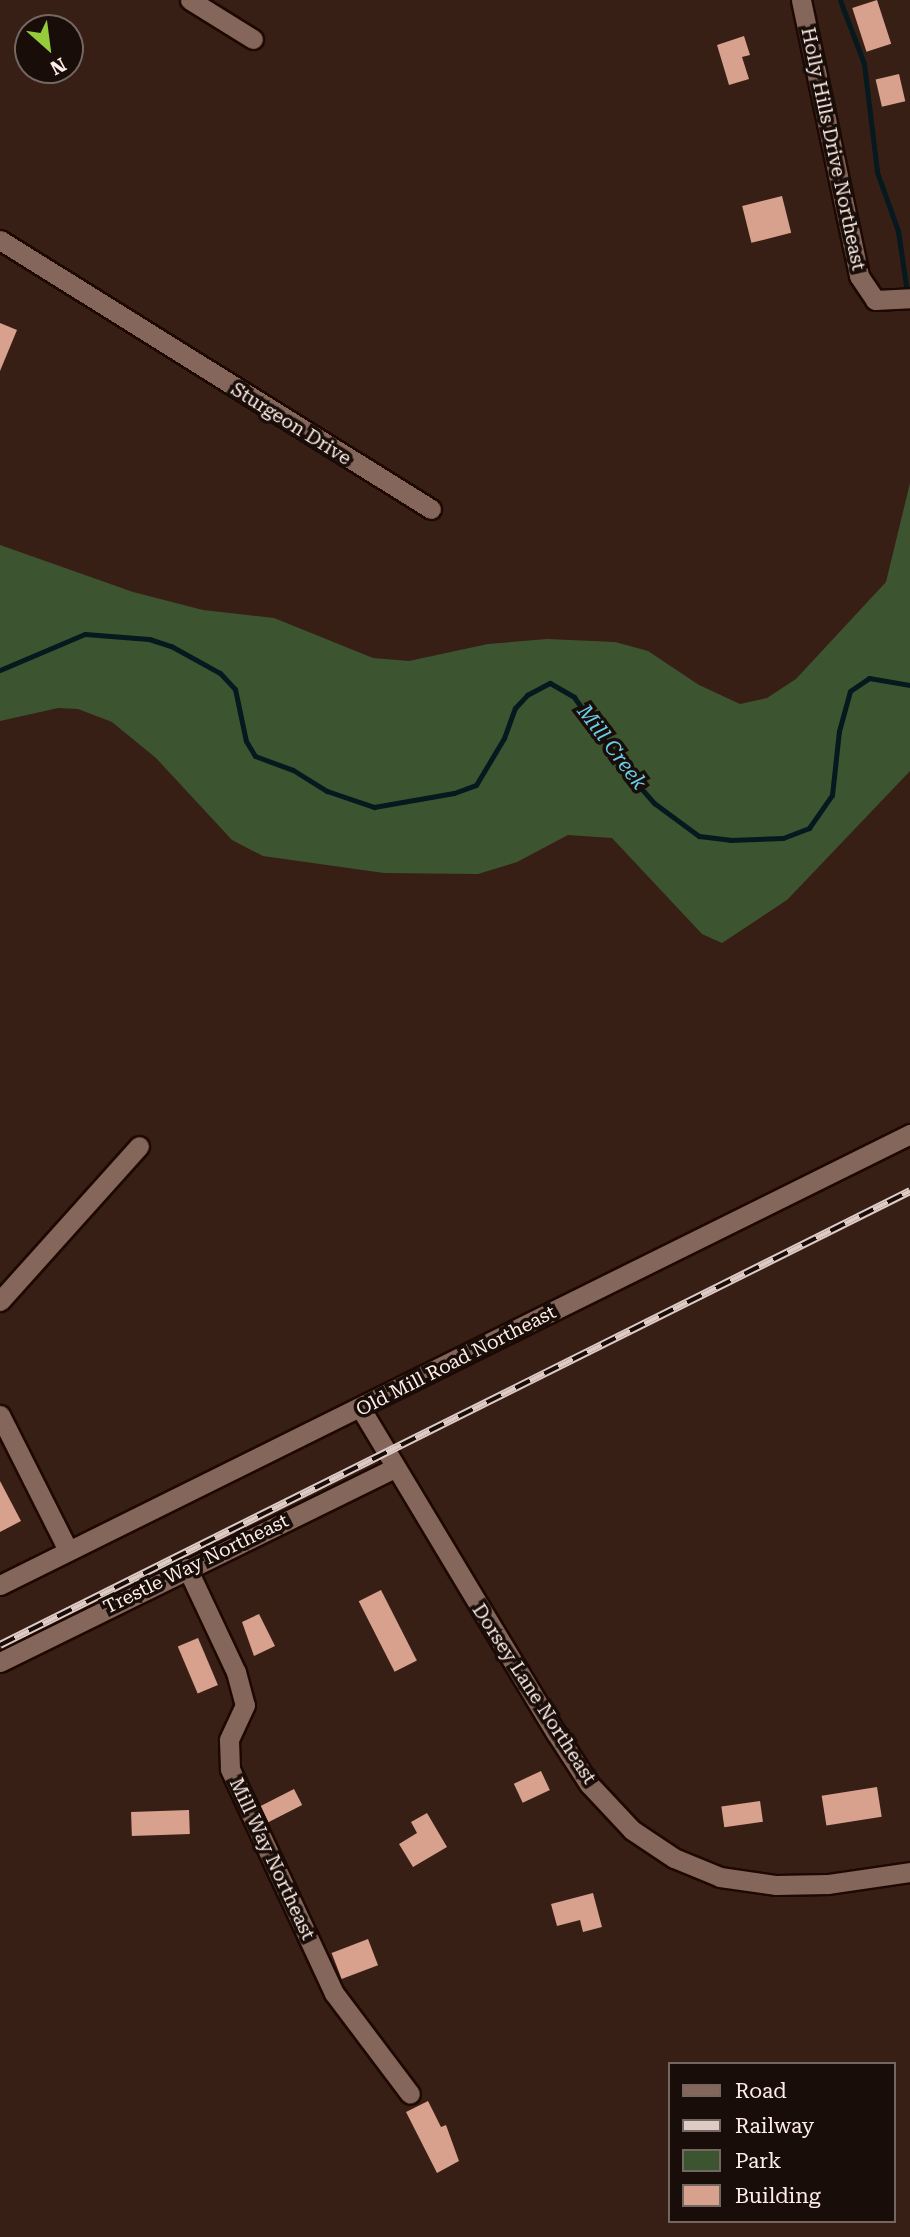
<!DOCTYPE html>
<style>
body{margin:0}
#map{position:relative;width:910px;height:2237px;overflow:hidden;background:#381f16;font-family:"Roboto Serif",serif}
div>[style]{position:absolute}
.green>*{inset:0;background:#3c5530}
.stream>*{height:5px;margin:-2.5px;padding:0 2.5px;transform-origin:2.5px;border-radius:2.5px;background:#05191e}
.building>*{inset:0;background:#d7a18d;transform-origin:0 0}
.roads{filter:drop-shadow(2px 0 #1e0802) drop-shadow(-2px 0 #1e0802) drop-shadow(0 2px #1e0802) drop-shadow(0 -2px #1e0802)}
.minor>*{height:19px;margin:-9.5px;padding:0 9.5px;transform-origin:9.5px;border-radius:9.5px;background:#84665b}
.rail>*{height:8px;margin-top:-4px;transform-origin:0;background:repeating-linear-gradient(90deg,#180d08 0 16px,#dfcbc5 0 32px);box-sizing:border-box;border-block:2px solid #dfcbc5}
span{translate:-50% -50%;white-space:nowrap;text-align:center;line-height:1.15;-webkit-text-stroke:7px #180d08;paint-order:stroke}
.street-label{font-size:19px;color:#ffede7}
.water-label{font-size:21px;color:#69cee8;font-style:italic}
.legend{position:absolute;left:668px;top:2062px;width:228px;height:161px;box-sizing:border-box;background:#180d08;border:2px solid #746761;margin:0;padding:9px 12px;list-style:none;font-size:21px;color:#ffede7}
.legend li{display:flex;align-items:center;gap:14px;height:35px}
.legend b{width:35px;border:2px solid #746761}
.north{position:absolute;left:14px;top:14px;width:70px;height:70px;box-sizing:border-box;background:#180d08;border:2px solid #746761;border-radius:50%;rotate:152deg;font-size:19px;font-weight:700;line-height:28px;text-align:center;color:#ffede7}
.north::after{content:'';display:block;margin:auto;width:24px;height:32px;background:#94cc3b;clip-path:polygon(50% 0,100% 100%,50% 72%,0 100%)}
</style>
<div id="map">
<div class="green">
<div style="clip-path:polygon(910px 483px,910px 771px,787px 900px,722px 943px,702px 934px,612px 838px,568px 835px,517px 862px,478px 874px,384px 873px,263px 856px,232px 840px,156px 758px,112px 722px,78px 709px,58px 708px,0 721px,0 545px,133px 592px,203px 610px,274px 618px,373px 658px,409px 661px,488px 644px,547px 639px,615px 642px,648px 651px,699px 685px,740px 704px,767px 698px,796px 679px,886px 582px)"></div>
</div>
<div class="stream">
<div style="left:840px;top:0;width:68px;rotate:69.4deg"></div>
<div style="left:864px;top:64px;width:109px;rotate:83.1deg"></div>
<div style="left:877px;top:172px;width:63px;rotate:70.4deg"></div>
<div style="left:898px;top:231px;width:62px;rotate:81.6deg"></div>
<div style="left:0;top:670px;width:92px;rotate:-23deg"></div>
<div style="left:85px;top:634px;width:64px;rotate:4.5deg"></div>
<div style="left:149px;top:639px;width:23px;rotate:18deg"></div>
<div style="left:171px;top:646px;width:56px;rotate:28.9deg"></div>
<div style="left:220px;top:673px;width:22px;rotate:47deg"></div>
<div style="left:235px;top:689px;width:53px;rotate:78.1deg"></div>
<div style="left:246px;top:741px;width:17px;rotate:59deg"></div>
<div style="left:255px;top:756px;width:40px;rotate:20.2deg"></div>
<div style="left:293px;top:770px;width:40px;rotate:32deg"></div>
<div style="left:327px;top:791px;width:50px;rotate:18.8deg"></div>
<div style="left:374px;top:807px;width:81px;rotate:-9.9deg"></div>
<div style="left:454px;top:793px;width:23px;rotate:-20deg"></div>
<div style="left:476px;top:785px;width:55px;rotate:-59.2deg"></div>
<div style="left:504px;top:738px;width:32px;rotate:-70deg"></div>
<div style="left:515px;top:708px;width:18px;rotate:-47deg"></div>
<div style="left:527px;top:695px;width:26px;rotate:-28deg"></div>
<div style="left:550px;top:683px;width:28px;rotate:30deg"></div>
<div style="left:574px;top:697px;width:90px;rotate:54.9deg"></div>
<div style="left:626px;top:771px;width:43px;rotate:48.8deg"></div>
<div style="left:654px;top:803px;width:56px;rotate:36.3deg"></div>
<div style="left:699px;top:836px;width:31px;rotate:7deg"></div>
<div style="left:730px;top:840px;width:53px;rotate:-2.2deg"></div>
<div style="left:783px;top:838px;width:28px;rotate:-21deg"></div>
<div style="left:809px;top:828px;width:40px;rotate:-55.1deg"></div>
<div style="left:832px;top:795px;width:64px;rotate:-83.8deg"></div>
<div style="left:839px;top:731px;width:41px;rotate:-74.6deg"></div>
<div style="left:850px;top:691px;width:23px;rotate:-34deg"></div>
<div style="left:869px;top:678px;width:42px;rotate:9.7deg"></div>
</div>
<div class="building">
<div style="left:877px;top:0;width:46px;height:26px;rotate:72deg"></div>
<div style="clip-path:polygon(744px 36px,750px 55px,742px 57px,749px 79px,729px 85px,717px 45px)"></div>
<div style="left:899px;top:74px;width:28px;height:24px;rotate:77deg"></div>
<div style="left:782px;top:196px;width:38px;height:41px;rotate:76deg"></div>
<div style="clip-path:polygon(0 323px,17px 330px,0 371px)"></div>
<div style="clip-path:polygon(0 1481px,21px 1521px,0 1532px)"></div>
<div style="left:381px;top:1590px;width:79px;height:25px;rotate:63deg"></div>
<div style="clip-path:polygon(259px 1614px,275px 1646px,254px 1656px,242px 1622px)"></div>
<div style="left:198px;top:1638px;width:51px;height:22px;rotate:67deg"></div>
<div style="left:541px;top:1771px;width:21px;height:30px;rotate:65deg"></div>
<div style="left:877px;top:1787px;width:30px;height:56px;rotate:81deg"></div>
<div style="left:294px;top:1789px;width:18px;height:38px;rotate:63deg"></div>
<div style="left:760px;top:1801px;width:21px;height:39px;rotate:82deg"></div>
<div style="left:189px;top:1810px;width:24px;height:58px;rotate:88deg"></div>
<div style="clip-path:polygon(427px 1813px,447px 1847px,413px 1867px,399px 1844px,417px 1833px,411px 1822px)"></div>
<div style="clip-path:polygon(593px 1893px,602px 1927px,583px 1932px,580px 1920px,557px 1926px,551px 1904px)"></div>
<div style="left:368px;top:1939px;width:28px;height:39px;rotate:69deg"></div>
<div style="clip-path:polygon(428px 2101px,441px 2127px,446px 2125px,459px 2161px,437px 2173px,406px 2112px)"></div>
</div>
<div class="roads">
<div class="minor">
<div style="left:190px;top:0;width:74px;rotate:31.8deg"></div>
<div style="left:801px;top:0;width:282px;rotate:78.1deg"></div>
<div style="left:859px;top:276px;width:29px;rotate:56deg"></div>
<div style="left:875px;top:300px;width:35px;rotate:-3deg"></div>
<div style="left:0;top:240px;width:508px;rotate:31.97deg"></div>
<div style="left:0;top:1301px;width:208px;rotate:-48.1deg"></div>
<div style="left:361px;top:1409px;width:378px;rotate:59deg"></div>
<div style="left:556px;top:1733px;width:61px;rotate:57.1deg"></div>
<div style="left:589px;top:1784px;width:63px;rotate:46.9deg"></div>
<div style="left:632px;top:1830px;width:50px;rotate:33.7deg"></div>
<div style="left:674px;top:1858px;width:50px;rotate:22.4deg"></div>
<div style="left:720px;top:1877px;width:57px;rotate:8.1deg"></div>
<div style="left:776px;top:1885px;width:52px;rotate:-1.1deg"></div>
<div style="left:828px;top:1884px;width:83px;rotate:-8.3deg"></div>
<div style="left:0;top:1415px;width:151px;rotate:63.3deg"></div>
<div style="left:187px;top:1568px;width:115px;rotate:64.8deg"></div>
<div style="left:236px;top:1672px;width:34px;rotate:75deg"></div>
<div style="left:245px;top:1705px;width:38px;rotate:115deg"></div>
<div style="left:229px;top:1740px;width:29px;rotate:88deg"></div>
<div style="left:230px;top:1769px;width:247px;rotate:65.1deg"></div>
<div style="left:334px;top:1993px;width:126px;rotate:53deg"></div>
<div style="left:0;top:1585px;width:1016px;rotate:-26.36deg"></div>
<div style="left:0;top:1662px;width:438px;rotate:-26.2deg"></div>
</div>
</div>
<div class="rail">
<div style="left:0;top:1645px;width:1017px;rotate:-26.51deg"></div>
</div>
<div class="street-label">
<span style="left:833px;top:149px;rotate:78deg">Holly Hills Drive Northeast</span>
<span style="left:291px;top:424px;rotate:32deg">Sturgeon Drive</span>
<span style="left:456px;top:1361px;rotate:-27deg">Old Mill Road Northeast</span>
<span style="left:196px;top:1564px;rotate:-26deg">Trestle Way Northeast</span>
<span style="left:534px;top:1694px;rotate:57deg">Dorsey Lane Northeast</span>
<span style="left:272px;top:1859px;rotate:65deg">Mill Way Northeast</span>
</div>
<div class="water-label">
<span style="left:612px;top:747px;rotate:53deg">Mill Creek</span>
</div>
<ul class="legend">
<li><b style="height:9px;background:#84665b"></b>Road</li>
<li><b style="height:9px;background:#dfcbc5"></b>Railway</li>
<li><b style="height:19px;background:#3c5530"></b>Park</li>
<li><b style="height:19px;background:#d7a18d"></b>Building</li>
</ul>
<div class="north">N</div>
</div>
